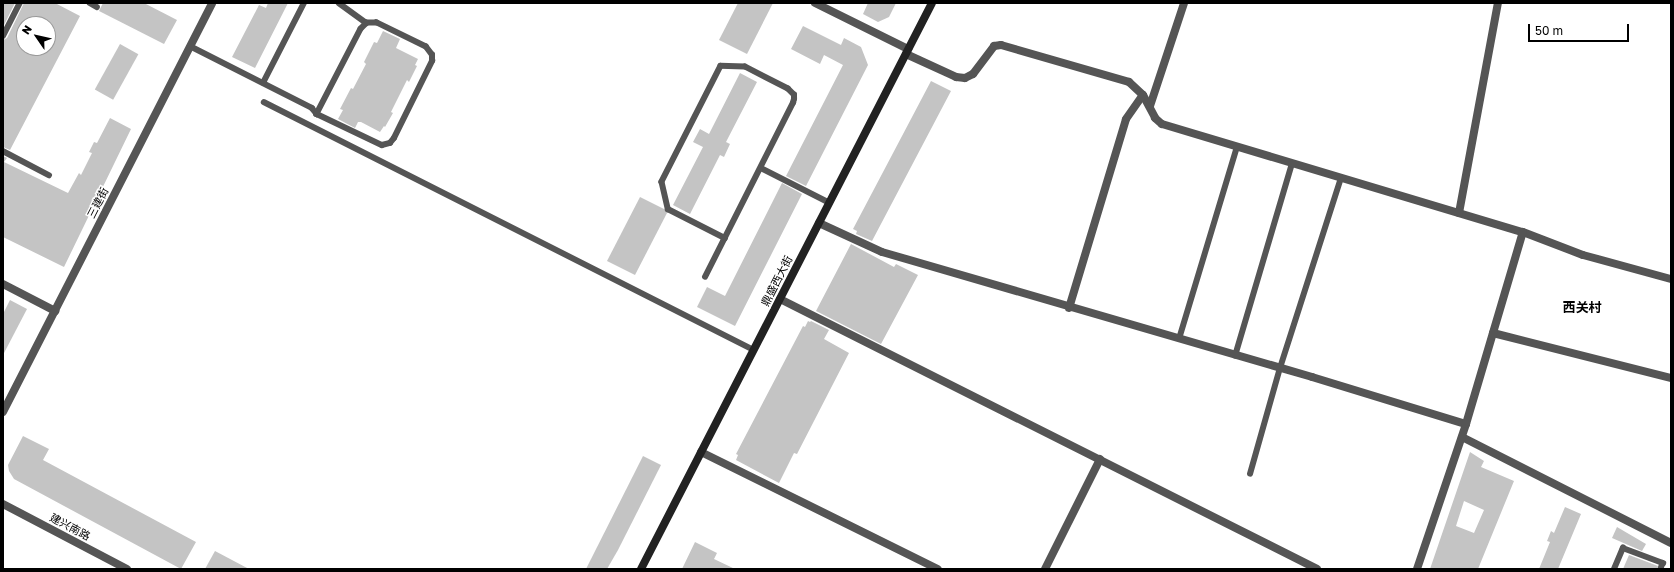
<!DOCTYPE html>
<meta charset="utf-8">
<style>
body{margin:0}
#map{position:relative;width:1674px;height:572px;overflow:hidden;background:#fff;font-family:"Golos Text","Noto Sans SC",sans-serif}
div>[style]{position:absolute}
.building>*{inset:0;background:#c4c4c4;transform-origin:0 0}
.service>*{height:5.5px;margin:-2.75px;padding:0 2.75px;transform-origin:2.75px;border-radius:2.75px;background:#555}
.minor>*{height:8px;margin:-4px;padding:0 4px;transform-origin:4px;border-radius:4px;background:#555}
.tertiary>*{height:8px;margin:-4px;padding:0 4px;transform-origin:4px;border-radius:4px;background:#555}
.secondary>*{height:8px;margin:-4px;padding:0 4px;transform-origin:4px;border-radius:4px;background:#222}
span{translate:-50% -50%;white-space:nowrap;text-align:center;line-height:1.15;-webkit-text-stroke:3px #fff;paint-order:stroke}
.street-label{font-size:11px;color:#000}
.quarter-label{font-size:13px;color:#000;font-weight:700}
.frame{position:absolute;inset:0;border:4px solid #000;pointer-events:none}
.north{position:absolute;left:16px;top:16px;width:40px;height:40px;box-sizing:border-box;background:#fff;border:1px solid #999;border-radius:50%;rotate:304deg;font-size:11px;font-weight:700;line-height:16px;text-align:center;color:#000}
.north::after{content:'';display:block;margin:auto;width:14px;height:18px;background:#000;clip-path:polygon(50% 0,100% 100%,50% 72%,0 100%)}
.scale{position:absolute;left:1528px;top:24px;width:101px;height:18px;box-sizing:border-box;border:2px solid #000;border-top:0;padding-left:5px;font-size:12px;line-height:14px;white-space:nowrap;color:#000;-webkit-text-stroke:3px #fff;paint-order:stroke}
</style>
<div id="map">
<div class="building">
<div style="clip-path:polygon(3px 3px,15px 3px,3px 27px)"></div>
<div style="clip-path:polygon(evenodd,24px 3px,55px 3px,80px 16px,10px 150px,3px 147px,3px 40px,7px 38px,24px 3px,24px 24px,48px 24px,48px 48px,24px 48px,24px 24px)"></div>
<div style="clip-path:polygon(103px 3px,144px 3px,177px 20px,164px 44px,99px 11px)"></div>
<div style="clip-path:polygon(268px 3px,288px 3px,255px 68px,232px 57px,259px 5px,266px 8px)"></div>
<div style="clip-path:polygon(738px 3px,773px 3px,747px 54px,719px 40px)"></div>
<div style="clip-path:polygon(868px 3px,896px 3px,889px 17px,878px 22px,863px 14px)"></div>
<div style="clip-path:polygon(803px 26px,841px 45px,844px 38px,861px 47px,868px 65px,806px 186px,786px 176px,843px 65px,824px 55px,820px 64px,791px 49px)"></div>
<div style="clip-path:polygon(383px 31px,400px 39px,396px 48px,418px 59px,415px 65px,417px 66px,409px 82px,407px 80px,391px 112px,393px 113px,385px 127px,384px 126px,380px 132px,361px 122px,358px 122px,355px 128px,338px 119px,343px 110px,340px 109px,351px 88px,353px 89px,366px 64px,364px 62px,374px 42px,377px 43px)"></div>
<div style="left:120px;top:44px;width:21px;height:52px;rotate:29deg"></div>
<div style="clip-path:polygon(740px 73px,757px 82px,726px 142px,730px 144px,724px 157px,720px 155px,690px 214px,673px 205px,703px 147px,693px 142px,700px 129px,709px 134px)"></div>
<div style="clip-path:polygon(931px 81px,951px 91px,872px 241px,856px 234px,857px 231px,853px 229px)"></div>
<div style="clip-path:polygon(110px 118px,131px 129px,64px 267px,3px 237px,3px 156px,7px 158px,4px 162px,68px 193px,79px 173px,81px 175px,92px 153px,89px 152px,94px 142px,97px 143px)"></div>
<div style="clip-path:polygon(782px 183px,802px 194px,735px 326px,697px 307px,707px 287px,725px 296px)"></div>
<div style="clip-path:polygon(640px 197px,664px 209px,667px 213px,635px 275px,607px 261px)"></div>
<div style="clip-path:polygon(851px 244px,894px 267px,896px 264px,918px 275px,881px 344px,816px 311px)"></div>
<div style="clip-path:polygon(10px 300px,27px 309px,3px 355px,3px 314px)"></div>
<div style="clip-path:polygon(808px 321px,810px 322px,811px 321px,829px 330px,824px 339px,849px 353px,797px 454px,794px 453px,779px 483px,736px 460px,738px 455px,736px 454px,803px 326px,805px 327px)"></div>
<div style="clip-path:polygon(23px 436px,49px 449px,43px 460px,196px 542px,181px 569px,14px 479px,9px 471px,8px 465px)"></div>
<div style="clip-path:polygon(evenodd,1470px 452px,1484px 461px,1481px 467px,1514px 481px,1478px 569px,1430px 569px,1470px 452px,1464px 501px,1484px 510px,1474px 533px,1456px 526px,1464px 501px)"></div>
<div style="clip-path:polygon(643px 456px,661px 465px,618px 550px,607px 569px,586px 569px)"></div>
<div style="clip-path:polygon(1565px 507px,1581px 514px,1558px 569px,1539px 569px,1550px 542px,1547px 541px,1551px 531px,1554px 533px)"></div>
<div style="clip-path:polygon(1617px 527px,1646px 544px,1642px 551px,1612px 538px)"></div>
<div style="clip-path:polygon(695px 542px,717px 553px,714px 559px,735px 569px,682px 569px)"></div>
<div style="clip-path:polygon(215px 551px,249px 569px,205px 569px)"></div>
<div style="clip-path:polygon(1629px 555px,1658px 566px,1657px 569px,1623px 569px)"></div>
</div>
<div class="service">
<div style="left:90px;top:3px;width:8px;rotate:30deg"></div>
<div style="left:339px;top:3px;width:34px;rotate:36deg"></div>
<div style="left:3px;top:36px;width:37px;rotate:-63deg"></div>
<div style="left:190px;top:46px;width:137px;rotate:26.9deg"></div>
<div style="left:312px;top:108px;width:8px;rotate:50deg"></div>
<div style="left:317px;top:114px;width:72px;rotate:25.5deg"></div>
<div style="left:382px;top:145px;width:8px;rotate:-14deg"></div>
<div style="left:390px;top:143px;width:6px;rotate:-51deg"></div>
<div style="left:394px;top:138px;width:86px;rotate:-63.7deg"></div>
<div style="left:432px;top:61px;width:6px;rotate:-90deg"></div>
<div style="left:432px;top:55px;width:10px;rotate:-127deg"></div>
<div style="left:426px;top:47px;width:55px;rotate:-153.9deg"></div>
<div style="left:377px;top:23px;width:10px;rotate:180deg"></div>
<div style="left:367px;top:23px;width:8px;rotate:135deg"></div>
<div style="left:361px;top:29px;width:96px;rotate:117.4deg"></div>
<div style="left:263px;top:83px;width:90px;rotate:-62.9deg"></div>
<div style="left:264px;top:102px;width:549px;rotate:26.84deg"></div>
<div style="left:3px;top:151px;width:52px;rotate:27.6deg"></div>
<div style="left:761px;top:168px;width:77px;rotate:26.9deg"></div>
<div style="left:705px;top:277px;width:195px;rotate:-63.2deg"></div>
<div style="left:793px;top:103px;width:4px;rotate:-76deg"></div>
<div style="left:794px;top:99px;width:4px;rotate:-90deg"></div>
<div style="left:794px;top:95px;width:8px;rotate:-135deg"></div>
<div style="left:788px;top:89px;width:48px;rotate:-152.9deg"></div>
<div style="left:745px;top:67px;width:24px;rotate:-178deg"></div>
<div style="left:721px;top:66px;width:130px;rotate:117deg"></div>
<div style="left:662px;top:182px;width:28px;rotate:77deg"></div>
<div style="left:668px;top:209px;width:64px;rotate:27deg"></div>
<div style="left:1179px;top:339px;width:201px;rotate:-73.2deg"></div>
<div style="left:1235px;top:356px;width:201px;rotate:-73.5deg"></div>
<div style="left:1250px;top:474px;width:110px;rotate:-74.2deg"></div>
<div style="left:1280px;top:368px;width:200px;rotate:-72.2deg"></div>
<div style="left:1614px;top:569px;width:23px;rotate:-67deg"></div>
<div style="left:1623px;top:548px;width:43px;rotate:20.6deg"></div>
<div style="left:1663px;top:563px;width:6px;rotate:108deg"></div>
</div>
<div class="minor">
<div style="left:906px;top:54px;width:55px;rotate:24.7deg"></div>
<div style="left:956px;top:77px;width:9px;rotate:6deg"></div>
<div style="left:965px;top:78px;width:9px;rotate:-27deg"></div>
<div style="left:973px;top:74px;width:35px;rotate:-53deg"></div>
<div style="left:994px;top:46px;width:7px;rotate:-8deg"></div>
<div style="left:1001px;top:45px;width:133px;rotate:16.1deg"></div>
<div style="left:1129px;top:82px;width:19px;rotate:43deg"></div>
<div style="left:1143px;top:95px;width:26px;rotate:62deg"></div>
<div style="left:1155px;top:118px;width:9px;rotate:41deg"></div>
<div style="left:1162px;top:124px;width:377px;rotate:16.7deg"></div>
<div style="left:1523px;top:232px;width:64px;rotate:21deg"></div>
<div style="left:1583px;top:255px;width:91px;rotate:15.3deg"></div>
<div style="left:1150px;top:106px;width:108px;rotate:-71.7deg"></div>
<div style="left:1459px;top:213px;width:214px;rotate:-79.5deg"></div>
<div style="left:819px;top:223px;width:69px;rotate:24.7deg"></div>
<div style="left:882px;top:252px;width:448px;rotate:16.2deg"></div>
<div style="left:1312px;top:377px;width:161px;rotate:17deg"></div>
<div style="left:3px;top:284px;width:59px;rotate:27.4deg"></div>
<div style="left:780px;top:299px;width:601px;rotate:26.69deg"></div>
<div style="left:1069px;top:308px;width:197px;rotate:-73.2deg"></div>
<div style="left:1126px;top:119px;width:29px;rotate:-55deg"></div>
<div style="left:1493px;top:333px;width:184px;rotate:14.2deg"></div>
<div style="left:1462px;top:437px;width:234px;rotate:26.9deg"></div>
<div style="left:701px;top:452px;width:264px;rotate:26.3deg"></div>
<div style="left:1045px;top:569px;width:123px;rotate:-63.4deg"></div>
<div style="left:1417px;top:569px;width:153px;rotate:-71.3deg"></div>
<div style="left:1466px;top:424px;width:200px;rotate:-73.5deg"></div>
</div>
<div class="tertiary">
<div style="left:815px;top:3px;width:104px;rotate:26.3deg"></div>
<div style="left:3px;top:412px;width:459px;rotate:-62.9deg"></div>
<div style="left:3px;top:504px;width:140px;rotate:27.7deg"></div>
</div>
<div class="secondary">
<div style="left:641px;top:569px;width:636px;rotate:-62.79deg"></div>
</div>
<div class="street-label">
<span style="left:98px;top:203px;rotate:-63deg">三建街</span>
<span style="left:777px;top:281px;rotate:-63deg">鼎盛西大街</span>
<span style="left:70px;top:527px;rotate:28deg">建兴南路</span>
</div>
<div class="quarter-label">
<span style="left:1582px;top:307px">西关村</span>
</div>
<div class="frame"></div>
<div class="north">N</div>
<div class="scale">50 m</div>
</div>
